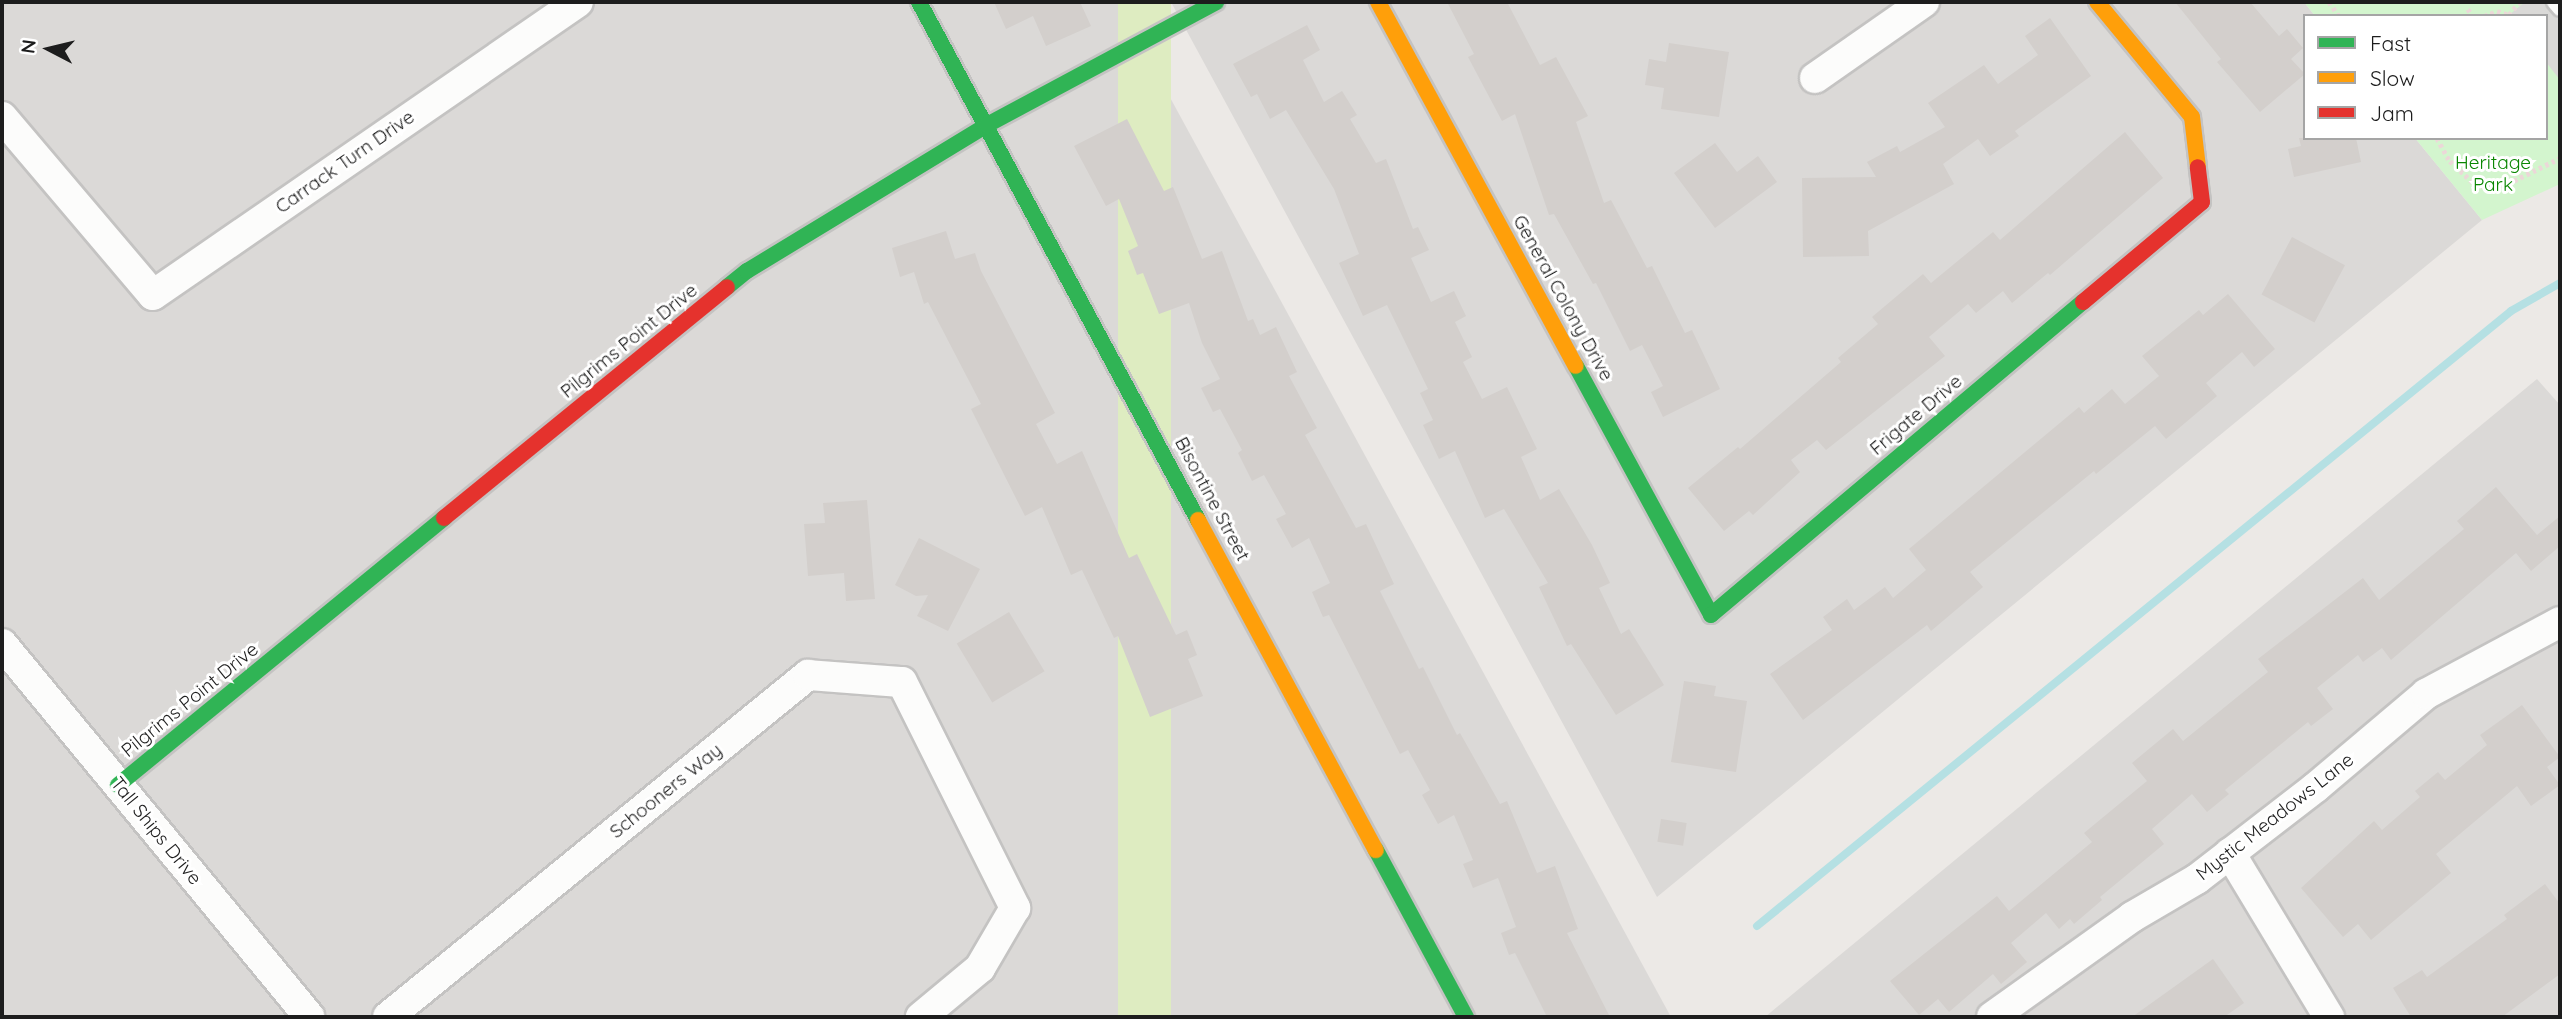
<!DOCTYPE html>
<style>
body{margin:0}
#map{position:relative;width:2562px;height:1019px;overflow:hidden;background:#ece9e6;font-family:Quicksand,sans-serif}
div>[style]{position:absolute}
.residential>*{inset:0;background:#dbd9d7}
.grass>*{inset:0;background:#deecc1;transform-origin:0 0}
.park>*{inset:0;background:#d3f5ce}
.parking>*{inset:0;background:#dad9d7}
.stream>*{height:8px;margin:-4px;padding:0 4px;transform-origin:4px;border-radius:4px;background:#b5e0e3}
.building>*{inset:0;background:#d3cfcc;transform-origin:0 0}
.path>*{height:4.5px;margin-top:-2.25px;transform-origin:0;background:repeating-linear-gradient(90deg,#ebd8d8 0 3.5px,transparent 0 7px)}
.roads{filter:drop-shadow(2px 0 #c4c3c2) drop-shadow(-2px 0 #c4c3c2) drop-shadow(0 2px #c4c3c2) drop-shadow(0 -2px #c4c3c2)}
.lane>*{height:14px;margin:-7px;padding:0 7px;transform-origin:7px;border-radius:7px;background:#fcfcfb}
.street>*{height:30px;margin:-15px;padding:0 15px;transform-origin:15px;border-radius:15px;background:#fcfcfb}
.fast>*{height:16px;margin:-8px;padding:0 8px;transform-origin:8px;border-radius:8px;background:#30b455}
.slow>*{height:16px;margin:-8px;padding:0 8px;transform-origin:8px;border-radius:8px;background:#ff9f0a}
.jam>*{height:16px;margin:-8px;padding:0 8px;transform-origin:8px;border-radius:8px;background:#e5322d}
span{translate:-50% -50%;white-space:nowrap;text-align:center;line-height:1.15;-webkit-text-stroke:6px #fff;paint-order:stroke}
.street-label{font-size:19px;color:#1d1d1d}
.park-label{font-size:19px;color:#098601}
.frame{position:absolute;inset:0;border:4px solid #1d1d1d;pointer-events:none}
.legend{position:absolute;left:2303px;top:14px;width:245px;height:126px;box-sizing:border-box;background:#fff;border:2px solid #a5a5a5;margin:0;padding:9px 12px;list-style:none;font-size:21px;color:#1d1d1d}
.legend li{display:flex;align-items:center;gap:14px;height:35px}
.legend b{width:35px;border:2px solid #a5a5a5}
.north{position:absolute;left:14px;top:14px;width:70px;height:70px;-webkit-text-stroke:5px #fff;paint-order:stroke;rotate:277deg;font-size:19px;font-weight:700;line-height:28px;text-align:center;color:#1d1d1d}
.north::after{content:'';display:block;margin:auto;width:24px;height:32px;background:#1d1d1d;clip-path:polygon(50% 0,100% 100%,50% 72%,0 100%)}
</style>
<div id="map">
<div class="residential">
<div style="clip-path:polygon(2px 2px,1118px 2px,1671px 1017px,2px 1017px)"></div>
<div style="clip-path:polygon(1171px 2px,2304px 2px,2315px 16px,2305px 16px,2305px 138px,2415px 138px,2482px 220px,1657px 897px)"></div>
<div style="clip-path:polygon(2537px 379px,2560px 405px,2560px 1017px,1765px 1017px)"></div>
</div>
<div class="grass">
<div style="left:1118px;top:2px;width:53px;height:1156px"></div>
</div>
<div class="park">
<div style="clip-path:polygon(2304px 2px,2560px 2px,2560px 184px,2482px 220px,2415px 138px,2546px 138px,2546px 16px,2315px 16px)"></div>
</div>
<div class="parking">
<div style="clip-path:polygon(2525px 2px,2560px 2px,2560px 80px,2546px 62px,2546px 16px,2509px 15px)"></div>
</div>
<div class="stream">
<div style="left:1757px;top:926px;width:973px;rotate:-39.2deg"></div>
<div style="left:2511px;top:311px;width:56px;rotate:-29.7deg"></div>
</div>
<div class="building">
<div style="clip-path:polygon(994px 2px,1080px 2px,1091px 26px,1046px 46px,1033px 16px,1006px 29px)"></div>
<div style="clip-path:polygon(1447px 2px,1507px 2px,1540px 65px,1556px 57px,1588px 116px,1576px 122px,1604px 203px,1611px 200px,1647px 268px,1652px 266px,1685px 333px,1692px 330px,1720px 389px,1663px 417px,1651px 392px,1663px 386px,1642px 345px,1630px 351px,1596px 283px,1593px 284px,1554px 214px,1549px 215px,1515px 114px,1502px 121px,1468px 57px,1474px 54px)"></div>
<div style="clip-path:polygon(2175px 2px,2250px 2px,2279px 36px,2287px 29px,2303px 48px,2291px 59px,2305px 74px,2260px 112px,2217px 62px,2221px 59px)"></div>
<div style="clip-path:polygon(2050px 18px,2091px 76px,2015px 131px,2019px 136px,1990px 156px,1978px 139px,1943px 164px,1954px 184px,1868px 231px,1869px 256px,1803px 257px,1802px 178px,1876px 177px,1867px 162px,1897px 146px,1900px 152px,1945px 127px,1928px 103px,1984px 65px,1998px 84px,2038px 55px,2025px 36px)"></div>
<div style="clip-path:polygon(1307px 25px,1320px 50px,1303px 60px,1324px 102px,1342px 91px,1357px 115px,1350px 119px,1376px 163px,1386px 159px,1413px 229px,1418px 227px,1429px 250px,1411px 258px,1431px 302px,1454px 291px,1466px 316px,1455px 322px,1472px 357px,1463px 362px,1482px 399px,1507px 387px,1537px 449px,1521px 457px,1540px 500px,1559px 489px,1592px 545px,1610px 583px,1599px 588px,1621px 634px,1629px 629px,1664px 685px,1616px 715px,1571px 644px,1567px 646px,1539px 587px,1548px 583px,1504px 509px,1485px 518px,1455px 451px,1439px 459px,1423px 425px,1433px 420px,1420px 393px,1428px 389px,1387px 305px,1363px 316px,1339px 263px,1359px 254px,1334px 189px,1286px 110px,1270px 119px,1257px 94px,1251px 97px,1233px 64px)"></div>
<div style="clip-path:polygon(1669px 43px,1729px 52px,1719px 117px,1661px 109px,1664px 88px,1645px 85px,1649px 59px,1666px 62px)"></div>
<div style="clip-path:polygon(1127px 119px,1164px 191px,1173px 187px,1202px 259px,1222px 251px,1248px 321px,1253px 319px,1260px 335px,1276px 327px,1297px 372px,1289px 376px,1317px 428px,1305px 435px,1356px 528px,1366px 524px,1394px 584px,1380px 591px,1419px 669px,1423px 667px,1457px 735px,1460px 733px,1500px 804px,1507px 801px,1537px 873px,1555px 866px,1578px 929px,1567px 933px,1610px 1017px,1547px 1017px,1515px 953px,1509px 955px,1501px 933px,1516px 927px,1498px 878px,1473px 888px,1463px 864px,1473px 860px,1454px 815px,1438px 824px,1422px 795px,1430px 790px,1408px 750px,1400px 754px,1329px 615px,1323px 617px,1312px 592px,1330px 583px,1309px 538px,1292px 548px,1276px 519px,1286px 514px,1264px 475px,1252px 481px,1238px 453px,1242px 450px,1220px 409px,1213px 412px,1201px 388px,1220px 379px,1202px 343px,1189px 303px,1159px 314px,1143px 273px,1137px 275px,1128px 251px,1138px 246px,1119px 199px,1106px 206px,1074px 146px)"></div>
<div style="clip-path:polygon(2125px 132px,2163px 178px,2050px 275px,2048px 273px,2012px 303px,2003px 291px,1976px 313px,1968px 304px,1929px 337px,1945px 356px,1826px 450px,1817px 440px,1791px 460px,1800px 472px,1753px 515px,1749px 511px,1724px 531px,1688px 488px,1738px 447px,1740px 449px,1841px 362px,1838px 358px,1878px 324px,1872px 317px,1923px 274px,1931px 283px,1993px 232px,2000px 240px)"></div>
<div style="clip-path:polygon(2299px 138px,2356px 138px,2361px 162px,2294px 177px,2288px 149px,2301px 146px)"></div>
<div style="clip-path:polygon(1715px 143px,1737px 172px,1758px 156px,1777px 182px,1715px 228px,1674px 173px)"></div>
<div style="clip-path:polygon(946px 231px,955px 259px,975px 253px,981px 271px,1055px 413px,1036px 424px,1057px 464px,1082px 451px,1129px 558px,1137px 554px,1176px 635px,1187px 630px,1197px 655px,1188px 659px,1203px 696px,1150px 717px,1118px 636px,1114px 638px,1082px 570px,1071px 575px,1042px 507px,1025px 516px,971px 409px,981px 404px,928px 302px,924px 304px,914px 272px,900px 277px,892px 248px)"></div>
<div style="left:2292px;top:237px;width:60px;height:65px;rotate:28deg"></div>
<div style="clip-path:polygon(2228px 294px,2275px 349px,2254px 367px,2242px 352px,2206px 383px,2217px 396px,2166px 439px,2155px 426px,2096px 474px,2094px 471px,1970px 572px,1983px 587px,1931px 631px,1927px 625px,1803px 720px,1770px 674px,1832px 630px,1823px 617px,1847px 599px,1854px 610px,1885px 587px,1893px 598px,1926px 570px,1909px 549px,2079px 407px,2084px 413px,2112px 389px,2125px 404px,2159px 376px,2142px 356px,2199px 310px,2203px 315px)"></div>
<div style="clip-path:polygon(2496px 487px,2537px 535px,2560px 516px,2560px 546px,2531px 571px,2516px 553px,2391px 660px,2382px 648px,2363px 662px,2358px 655px,2317px 688px,2333px 709px,2311px 726px,2308px 722px,2225px 790px,2229px 794px,2207px 812px,2192px 794px,2152px 829px,2164px 844px,2100px 897px,2102px 900px,2074px 924px,2070px 919px,2059px 929px,2046px 913px,2011px 943px,2027px 962px,2001px 984px,1993px 974px,1949px 1012px,1938px 999px,1919px 1015px,1890px 981px,1997px 896px,2009px 911px,2092px 842px,2084px 833px,2147px 781px,2132px 763px,2173px 729px,2183px 741px,2268px 672px,2258px 659px,2363px 578px,2379px 600px,2464px 529px,2457px 521px)"></div>
<div style="clip-path:polygon(867px 500px,875px 599px,846px 601px,844px 573px,808px 576px,804px 524px,825px 523px,823px 503px)"></div>
<div style="clip-path:polygon(919px 538px,980px 569px,948px 631px,917px 616px,928px 595px,916px 596px,895px 585px)"></div>
<div style="left:1009px;top:612px;width:69px;height:61px;rotate:59deg"></div>
<div style="clip-path:polygon(1684px 681px,1716px 686px,1714px 696px,1747px 701px,1736px 772px,1671px 762px)"></div>
<div style="clip-path:polygon(2522px 705px,2560px 757px,2547px 767px,2560px 785px,2531px 806px,2517px 786px,2436px 854px,2451px 873px,2371px 940px,2358px 924px,2343px 937px,2301px 888px,2374px 821px,2382px 830px,2420px 797px,2415px 791px,2438px 772px,2445px 780px,2487px 745px,2480px 735px)"></div>
<div style="left:1661px;top:819px;width:26px;height:23px;rotate:9deg"></div>
<div style="clip-path:polygon(2545px 884px,2560px 904px,2560px 974px,2502px 1017px,2411px 1017px,2393px 988px,2422px 970px,2427px 977px,2507px 919px,2504px 915px)"></div>
<div style="clip-path:polygon(2213px 959px,2244px 1003px,2224px 1017px,2132px 1017px)"></div>
</div>
<div class="path">
<div style="left:2329px;top:2px;width:17px;rotate:54deg"></div>
<div style="left:2468px;top:9px;width:9px;rotate:54deg"></div>
<div style="left:2484px;top:16px;width:14px;rotate:-21deg"></div>
<div style="left:2497px;top:11px;width:13px;rotate:18deg"></div>
<div style="left:2509px;top:15px;width:16px;rotate:-52deg"></div>
<div style="left:2437px;top:138px;width:26px;rotate:61deg"></div>
<div style="left:2450px;top:161px;width:34px;rotate:43deg"></div>
<div style="left:2475px;top:184px;width:21px;rotate:17deg"></div>
<div style="left:2495px;top:190px;width:72px;rotate:-26.2deg"></div>
</div>
<div class="roads">
<div class="lane">
<div style="left:2554px;top:2px;width:9px;rotate:49deg"></div>
</div>
<div class="street">
<div style="left:1815px;top:78px;width:133px;rotate:-34.9deg"></div>
<div style="left:2px;top:117px;width:233px;rotate:49.7deg"></div>
<div style="left:153px;top:295px;width:516px;rotate:-34.58deg"></div>
<div style="left:2px;top:644px;width:483px;rotate:50.5deg"></div>
<div style="left:2230px;top:853px;width:192px;rotate:58.9deg"></div>
<div style="left:388px;top:1017px;width:542px;rotate:-39.16deg"></div>
<div style="left:808px;top:675px;width:94px;rotate:4.3deg"></div>
<div style="left:902px;top:682px;width:253px;rotate:63.4deg"></div>
<div style="left:1015px;top:908px;width:69px;rotate:120.3deg"></div>
<div style="left:980px;top:968px;width:77px;rotate:140.3deg"></div>
<div style="left:1992px;top:1017px;width:172px;rotate:-35.5deg"></div>
<div style="left:2132px;top:917px;width:75px;rotate:-30.3deg"></div>
<div style="left:2197px;top:879px;width:150px;rotate:-37.7deg"></div>
<div style="left:2316px;top:787px;width:144px;rotate:-40.2deg"></div>
<div style="left:2426px;top:694px;width:152px;rotate:-28.2deg"></div>
</div>
<div class="fast">
<div style="left:919px;top:2px;width:588px;rotate:61.69deg"></div>
<div style="left:727px;top:287px;width:26px;rotate:-39deg"></div>
<div style="left:747px;top:271px;width:281px;rotate:-31.3deg"></div>
<div style="left:987px;top:125px;width:260px;rotate:-28.2deg"></div>
<div style="left:1576px;top:366px;width:283px;rotate:61.5deg"></div>
<div style="left:1711px;top:615px;width:486px;rotate:-40.1deg"></div>
<div style="left:118px;top:785px;width:421px;rotate:-39.3deg"></div>
<div style="left:1376px;top:850px;width:190px;rotate:61.7deg"></div>
</div>
<div class="slow">
<div style="left:1378px;top:2px;width:414px;rotate:61.5deg"></div>
<div style="left:2097px;top:2px;width:149px;rotate:50.4deg"></div>
<div style="left:2192px;top:117px;width:50px;rotate:83.2deg"></div>
<div style="left:1198px;top:520px;width:375px;rotate:61.7deg"></div>
</div>
<div class="jam">
<div style="left:2083px;top:302px;width:155px;rotate:-40deg"></div>
<div style="left:2202px;top:202px;width:35px;rotate:-97deg"></div>
<div style="left:444px;top:518px;width:365px;rotate:-39.2deg"></div>
</div>
</div>
<div class="street-label">
<span style="left:345px;top:162px;rotate:-35deg">Carrack Turn Drive</span>
<span style="left:1563px;top:298px;rotate:61deg">General Colony Drive</span>
<span style="left:629px;top:341px;rotate:-39deg">Pilgrims Point Drive</span>
<span style="left:1916px;top:415px;rotate:-40deg">Frigate Drive</span>
<span style="left:1212px;top:499px;rotate:62deg">Bisontine Street</span>
<span style="left:190px;top:700px;rotate:-39deg">Pilgrims Point Drive</span>
<span style="left:666px;top:791px;rotate:-39deg">Schooners Way</span>
<span style="left:2275px;top:817px;rotate:-38deg">Mystic Meadows Lane</span>
<span style="left:156px;top:831px;rotate:51deg">Tall Ships Drive</span>
</div>
<div class="park-label">
<span style="left:2493px;top:174px">Heritage<br>Park</span>
</div>
<div class="frame"></div>
<ul class="legend">
<li><b style="height:9px;background:#30b455"></b>Fast</li>
<li><b style="height:9px;background:#ff9f0a"></b>Slow</li>
<li><b style="height:9px;background:#e5322d"></b>Jam</li>
</ul>
<div class="north">N</div>
</div>
